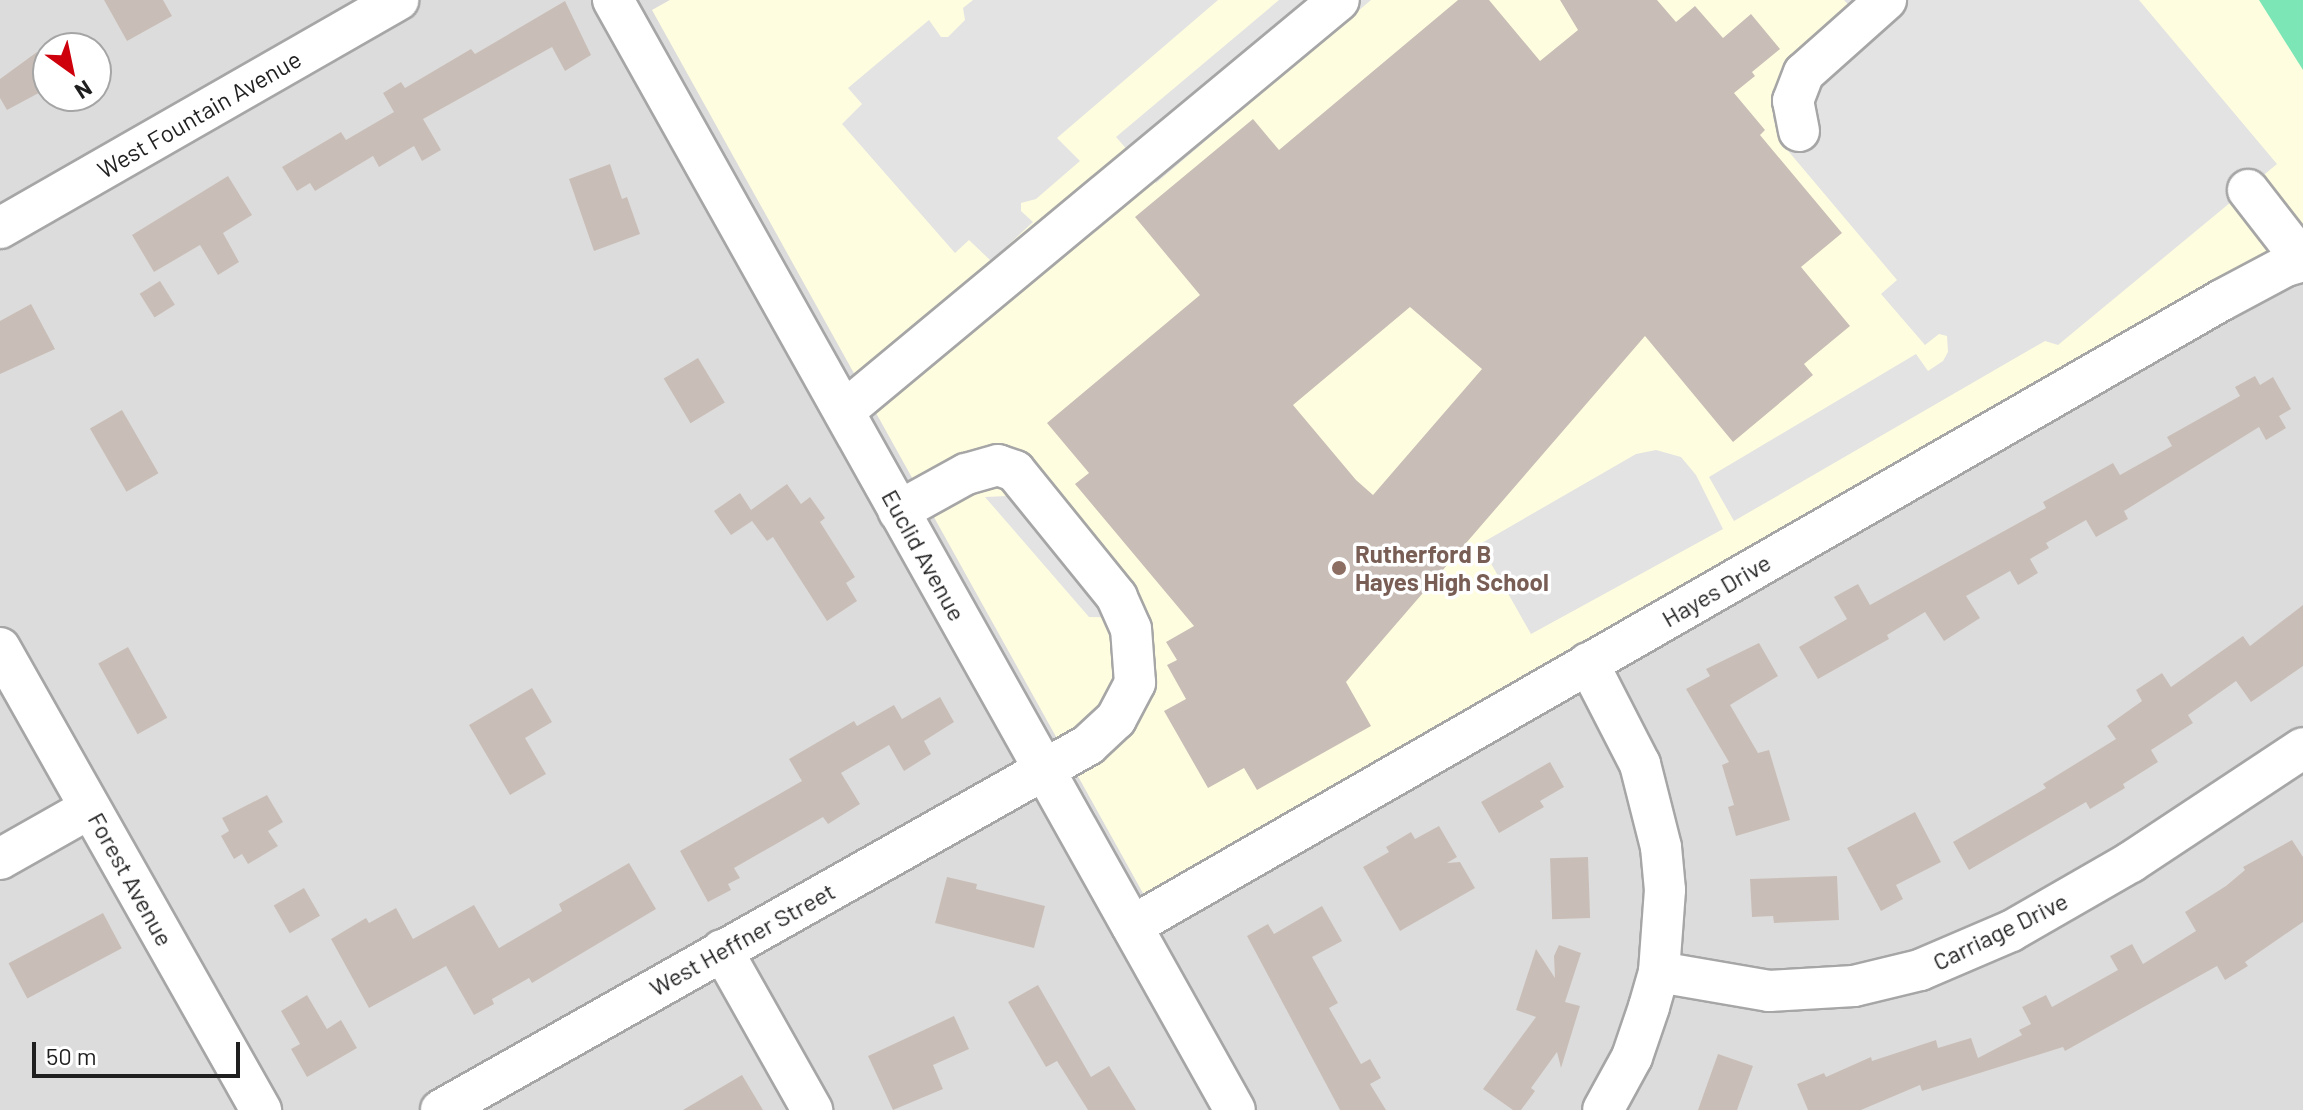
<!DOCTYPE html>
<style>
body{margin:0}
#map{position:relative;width:2303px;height:1110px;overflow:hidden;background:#f1ece5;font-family:Barlow,sans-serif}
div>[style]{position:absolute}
.residential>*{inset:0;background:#dddcdc}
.education>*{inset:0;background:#fffddf}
.pitch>*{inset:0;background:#7ce6b7}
.parking>*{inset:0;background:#e3e3e3}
.building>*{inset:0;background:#c9beb7;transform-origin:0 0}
.roads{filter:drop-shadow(2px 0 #a6a6a6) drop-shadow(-2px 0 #a6a6a6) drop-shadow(0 2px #a6a6a6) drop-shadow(0 -2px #a6a6a6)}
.minor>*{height:40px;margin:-20px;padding:0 20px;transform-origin:20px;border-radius:20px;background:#fff}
.dots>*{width:22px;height:22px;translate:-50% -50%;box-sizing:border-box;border:4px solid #fff;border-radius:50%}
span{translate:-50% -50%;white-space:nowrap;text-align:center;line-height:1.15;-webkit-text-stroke:7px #fff;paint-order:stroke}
.street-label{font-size:24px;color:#1f1f1f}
.education-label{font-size:24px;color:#785e54;font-weight:700}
.left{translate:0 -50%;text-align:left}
.north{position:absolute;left:32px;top:32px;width:80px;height:80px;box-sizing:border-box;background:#fff;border:2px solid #a5a5a5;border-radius:50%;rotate:147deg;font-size:22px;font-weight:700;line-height:32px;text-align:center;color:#1f1f1f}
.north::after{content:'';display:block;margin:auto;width:28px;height:36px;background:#ce000c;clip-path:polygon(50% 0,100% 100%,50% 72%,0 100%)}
.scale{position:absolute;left:32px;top:1042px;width:208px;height:36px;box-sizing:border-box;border:4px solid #1f1f1f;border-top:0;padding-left:10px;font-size:24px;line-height:28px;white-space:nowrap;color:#1f1f1f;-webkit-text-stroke:6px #fff;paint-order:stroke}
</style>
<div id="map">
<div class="residential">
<div style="clip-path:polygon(evenodd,0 0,670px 0,653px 10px,2287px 241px,2303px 234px,2303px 1110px,0 1110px,0 0,48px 48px,96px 48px,96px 96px,48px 96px,48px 48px)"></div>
</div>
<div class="education">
<div style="clip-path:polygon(670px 0,2303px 0,2303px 234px,1144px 895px,652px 10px)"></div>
</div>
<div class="pitch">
<div style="clip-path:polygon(2259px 0,2303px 0,2303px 70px)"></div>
</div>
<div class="parking">
<div style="clip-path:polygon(973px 0,1218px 0,1057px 138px,1080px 161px,1036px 199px,1021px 203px,1021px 211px,1033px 222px,991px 261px,969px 240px,955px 253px,842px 124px,862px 104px,848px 88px,929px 20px,941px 37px,948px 37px,965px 20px,963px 8px)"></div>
<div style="clip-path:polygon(1279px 0,1371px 0,1156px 183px,1116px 137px)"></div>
<div style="clip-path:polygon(1844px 0,2139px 0,2277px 164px,2058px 345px,2045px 341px,1734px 521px,1709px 477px,1916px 354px,1928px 371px,1943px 361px,1948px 352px,1947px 336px,1939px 334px,1925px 345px,1881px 294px,1897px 280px,1784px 146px,1773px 118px,1773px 96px,1784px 72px,1853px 10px)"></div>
<div style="clip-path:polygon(1656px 450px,1681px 457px,1696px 475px,1723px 529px,1531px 634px,1480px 544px,1636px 454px)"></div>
<div style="clip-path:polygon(1036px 469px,1144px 618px,1089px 617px,985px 497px,1007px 496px)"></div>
</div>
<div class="building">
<div style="clip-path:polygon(104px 0,163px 0,172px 16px,127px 41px)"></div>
<div style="clip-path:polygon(evenodd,1458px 0,1489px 0,1540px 61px,1578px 30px,1560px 0,1657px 0,1676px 22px,1695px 6px,1723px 38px,1751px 14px,1780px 49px,1752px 72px,1755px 76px,1734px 93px,1765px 130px,1760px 135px,1842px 233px,1801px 267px,1850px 326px,1804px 364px,1813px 375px,1733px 442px,1645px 336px,1346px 682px,1371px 726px,1257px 790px,1244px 768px,1208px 788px,1164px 711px,1186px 699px,1167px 665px,1177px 660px,1166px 642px,1194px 626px,1075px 484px,1089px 473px,1047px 423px,1200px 295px,1135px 217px,1253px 119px,1279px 150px,1458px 0,1410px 307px,1482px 369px,1373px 495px,1356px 480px,1293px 405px,1410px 307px)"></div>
<div style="clip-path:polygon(565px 1px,591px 55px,565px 71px,552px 47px,423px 119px,441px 150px,422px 161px,414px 146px,379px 167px,373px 156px,315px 191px,310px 183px,297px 191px,282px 167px,341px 132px,346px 140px,394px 112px,383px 93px,401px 82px,405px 88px,471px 49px,475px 54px)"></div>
<div style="clip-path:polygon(37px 52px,48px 71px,48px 88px,7px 110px,0 98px,0 79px)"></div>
<div style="clip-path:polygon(610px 164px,622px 199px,627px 197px,640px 234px,594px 251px,569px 179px)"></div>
<div style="clip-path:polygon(228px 176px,252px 215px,223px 233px,239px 262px,218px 275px,200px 245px,154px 272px,132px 235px)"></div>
<div style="left:160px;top:281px;width:28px;height:24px;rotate:58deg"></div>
<div style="clip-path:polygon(31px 304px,55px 349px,0 374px,0 321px)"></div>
<div style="left:698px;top:358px;width:52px;height:40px;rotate:59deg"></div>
<div style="clip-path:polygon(2255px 376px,2260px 385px,2273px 377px,2291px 409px,2279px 416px,2286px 428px,2266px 440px,2259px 427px,2124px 511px,2128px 519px,2096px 537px,2086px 520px,2046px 543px,2049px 548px,2030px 559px,2038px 573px,2018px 585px,2010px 571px,1966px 596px,1980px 618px,1944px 641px,1925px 612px,1887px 635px,1889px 639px,1818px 679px,1799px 647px,1847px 619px,1834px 597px,1858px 584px,1870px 605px,2046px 508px,2043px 502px,2113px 463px,2120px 475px,2172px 446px,2167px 437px,2240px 396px,2235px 387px)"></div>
<div style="left:122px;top:410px;width:73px;height:37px;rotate:60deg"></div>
<div style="clip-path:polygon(787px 484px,801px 504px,810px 497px,825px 518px,820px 522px,855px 577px,846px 583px,857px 601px,827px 621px,773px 537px,767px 541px,752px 521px,731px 535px,714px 511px,740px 493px,751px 510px)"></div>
<div style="clip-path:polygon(2303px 605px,2303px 666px,2251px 702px,2236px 681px,2188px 715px,2193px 723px,2151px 750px,2158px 762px,2123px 784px,2125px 788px,2090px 809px,2086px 802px,1969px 870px,1953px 842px,2046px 788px,2043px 784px,2116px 739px,2107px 726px,2142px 701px,2136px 690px,2162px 673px,2171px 687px,2243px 636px,2250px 646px)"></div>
<div style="clip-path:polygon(1759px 643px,1778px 676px,1730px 705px,1758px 753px,1769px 750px,1790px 820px,1736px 836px,1728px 807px,1734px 805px,1722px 765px,1729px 762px,1686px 689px,1710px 676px,1706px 669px)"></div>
<div style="left:128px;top:647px;width:81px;height:34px;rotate:61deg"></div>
<div style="clip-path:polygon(532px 688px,552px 722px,525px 738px,546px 774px,510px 795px,469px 725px)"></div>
<div style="clip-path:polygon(940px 697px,954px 722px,924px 741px,931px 754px,904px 771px,889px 745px,841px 773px,860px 804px,828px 824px,823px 817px,734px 868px,740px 878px,728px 884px,731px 890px,708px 902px,680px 851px,802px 781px,789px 759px,854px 721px,857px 726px,894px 705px,902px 719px)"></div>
<div style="clip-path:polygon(1550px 762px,1564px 787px,1540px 801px,1544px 807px,1499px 833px,1481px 802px)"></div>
<div style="clip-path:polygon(267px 795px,283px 822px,268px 831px,278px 846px,248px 864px,242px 854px,234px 859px,221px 836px,229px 831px,222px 818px)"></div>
<div style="clip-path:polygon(1915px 812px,1941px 862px,1896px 885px,1903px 899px,1881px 911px,1847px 848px)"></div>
<div style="clip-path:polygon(1439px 826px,1457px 857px,1447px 863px,1460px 862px,1475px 888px,1400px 931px,1363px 867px,1389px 852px,1386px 847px,1411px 832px,1415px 839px)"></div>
<div style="clip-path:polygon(2292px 840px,2303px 857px,2303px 922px,2245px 962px,2248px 966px,2225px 980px,2217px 966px,2065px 1051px,2063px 1047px,1922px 1091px,1920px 1085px,1861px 1110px,1808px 1110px,1797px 1084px,1824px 1073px,1826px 1077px,1871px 1057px,1872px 1061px,1936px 1040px,1938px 1048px,1971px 1038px,1978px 1058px,2022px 1035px,2019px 1030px,2031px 1024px,2022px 1007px,2046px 995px,2052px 1007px,2118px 970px,2110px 956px,2132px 944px,2143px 964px,2196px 931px,2185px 912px,2226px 886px,2245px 870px,2243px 867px)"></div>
<div style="left:1588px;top:857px;width:61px;height:38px;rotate:88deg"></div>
<div style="clip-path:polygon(629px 863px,656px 909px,532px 983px,529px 978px,492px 999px,494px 1004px,474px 1015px,446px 966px,369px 1008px,331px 939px,366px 918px,369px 923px,396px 908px,413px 939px,474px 905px,499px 948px,562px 911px,559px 904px)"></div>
<div style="clip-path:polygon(1837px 876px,1839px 920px,1774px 923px,1773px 916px,1752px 917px,1750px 879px)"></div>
<div style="clip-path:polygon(947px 877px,977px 884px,976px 889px,1045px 906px,1034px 948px,935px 923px)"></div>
<div style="left:304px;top:888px;width:32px;height:35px;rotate:60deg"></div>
<div style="clip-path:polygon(1322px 906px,1342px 941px,1312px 957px,1338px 1003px,1329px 1008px,1361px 1064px,1370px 1059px,1381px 1078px,1370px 1084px,1386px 1110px,1340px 1110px,1247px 936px,1268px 924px,1274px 934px)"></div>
<div style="left:103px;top:913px;width:40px;height:107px;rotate:62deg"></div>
<div style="clip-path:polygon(1559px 945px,1581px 953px,1565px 1002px,1580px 1006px,1561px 1068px,1557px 1052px,1531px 1088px,1535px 1091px,1521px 1110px,1513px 1110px,1483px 1089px,1536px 1017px,1516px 1010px,1536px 949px,1555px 978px,1554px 956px)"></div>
<div style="clip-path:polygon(1038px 985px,1091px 1077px,1109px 1066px,1136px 1110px,1088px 1110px,1057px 1061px,1046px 1067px,1008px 1002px)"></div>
<div style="clip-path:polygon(307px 995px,327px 1029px,341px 1020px,357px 1048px,307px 1077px,291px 1049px,300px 1044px,281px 1011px)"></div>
<div style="clip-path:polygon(954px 1016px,969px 1049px,933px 1065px,943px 1089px,893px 1110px,868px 1056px)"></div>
<div style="clip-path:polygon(1718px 1054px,1753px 1066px,1737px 1110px,1698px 1110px)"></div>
<div style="clip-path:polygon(742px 1075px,763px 1110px,683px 1110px)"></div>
</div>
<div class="roads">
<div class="minor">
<div style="left:613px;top:0;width:1272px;rotate:60.74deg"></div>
<div style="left:1799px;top:131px;width:31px;rotate:-101deg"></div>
<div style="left:1793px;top:101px;width:30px;rotate:-69deg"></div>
<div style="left:1804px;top:73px;width:110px;rotate:-41.7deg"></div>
<div style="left:2248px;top:190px;width:90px;rotate:52.2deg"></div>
<div style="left:0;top:228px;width:459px;rotate:-29.8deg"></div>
<div style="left:844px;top:411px;width:643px;rotate:-39.7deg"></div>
<div style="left:0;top:648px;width:531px;rotate:60.54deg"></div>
<div style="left:1588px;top:663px;width:114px;rotate:62.8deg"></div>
<div style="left:1640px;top:764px;width:86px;rotate:75.8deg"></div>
<div style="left:1661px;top:847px;width:43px;rotate:84.7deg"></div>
<div style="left:1665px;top:890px;width:82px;rotate:94.2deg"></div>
<div style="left:1659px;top:972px;width:36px;rotate:106deg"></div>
<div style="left:1649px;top:1007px;width:53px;rotate:108.8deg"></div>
<div style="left:1632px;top:1057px;width:60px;rotate:118.7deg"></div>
<div style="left:0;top:859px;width:103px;rotate:-29.5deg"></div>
<div style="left:1132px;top:926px;width:1257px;rotate:-29.87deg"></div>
<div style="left:2222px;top:300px;width:72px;rotate:-28deg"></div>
<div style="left:2286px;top:266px;width:18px;rotate:-16deg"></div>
<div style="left:722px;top:950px;width:184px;rotate:60.6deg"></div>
<div style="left:1659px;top:972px;width:112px;rotate:9.8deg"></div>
<div style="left:1769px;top:991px;width:85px;rotate:-3.4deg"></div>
<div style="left:1854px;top:986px;width:68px;rotate:-13.6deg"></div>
<div style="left:1920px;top:970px;width:99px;rotate:-23.2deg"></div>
<div style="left:2011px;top:931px;width:138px;rotate:-29.9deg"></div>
<div style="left:2131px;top:862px;width:206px;rotate:-33.5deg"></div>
<div style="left:441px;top:1110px;width:743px;rotate:-29.43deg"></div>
<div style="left:1088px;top:745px;width:38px;rotate:-43deg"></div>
<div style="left:1116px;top:719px;width:41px;rotate:-62.2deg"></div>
<div style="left:1135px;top:683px;width:54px;rotate:-94.2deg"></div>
<div style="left:1131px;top:629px;width:35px;rotate:-114deg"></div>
<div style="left:1117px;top:597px;width:162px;rotate:-129deg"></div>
<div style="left:1015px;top:471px;width:18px;rotate:-161deg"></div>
<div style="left:998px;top:465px;width:33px;rotate:164deg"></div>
<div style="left:966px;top:474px;width:77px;rotate:151.1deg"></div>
</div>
</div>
<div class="dots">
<div style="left:1339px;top:568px;background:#8d6e63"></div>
</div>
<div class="street-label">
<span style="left:199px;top:114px;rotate:-30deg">West Fountain Avenue</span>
<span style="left:924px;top:555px;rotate:61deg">Euclid Avenue</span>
<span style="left:1716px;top:590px;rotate:-30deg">Hayes Drive</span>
<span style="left:131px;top:879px;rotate:61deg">Forest Avenue</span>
<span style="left:2000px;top:931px;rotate:-26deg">Carriage Drive</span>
<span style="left:742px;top:939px;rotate:-29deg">West Heffner Street</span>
</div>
<div class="education-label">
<span class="left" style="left:1355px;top:568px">Rutherford B<br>Hayes High School</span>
</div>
<div class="north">N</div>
<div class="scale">50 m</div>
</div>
